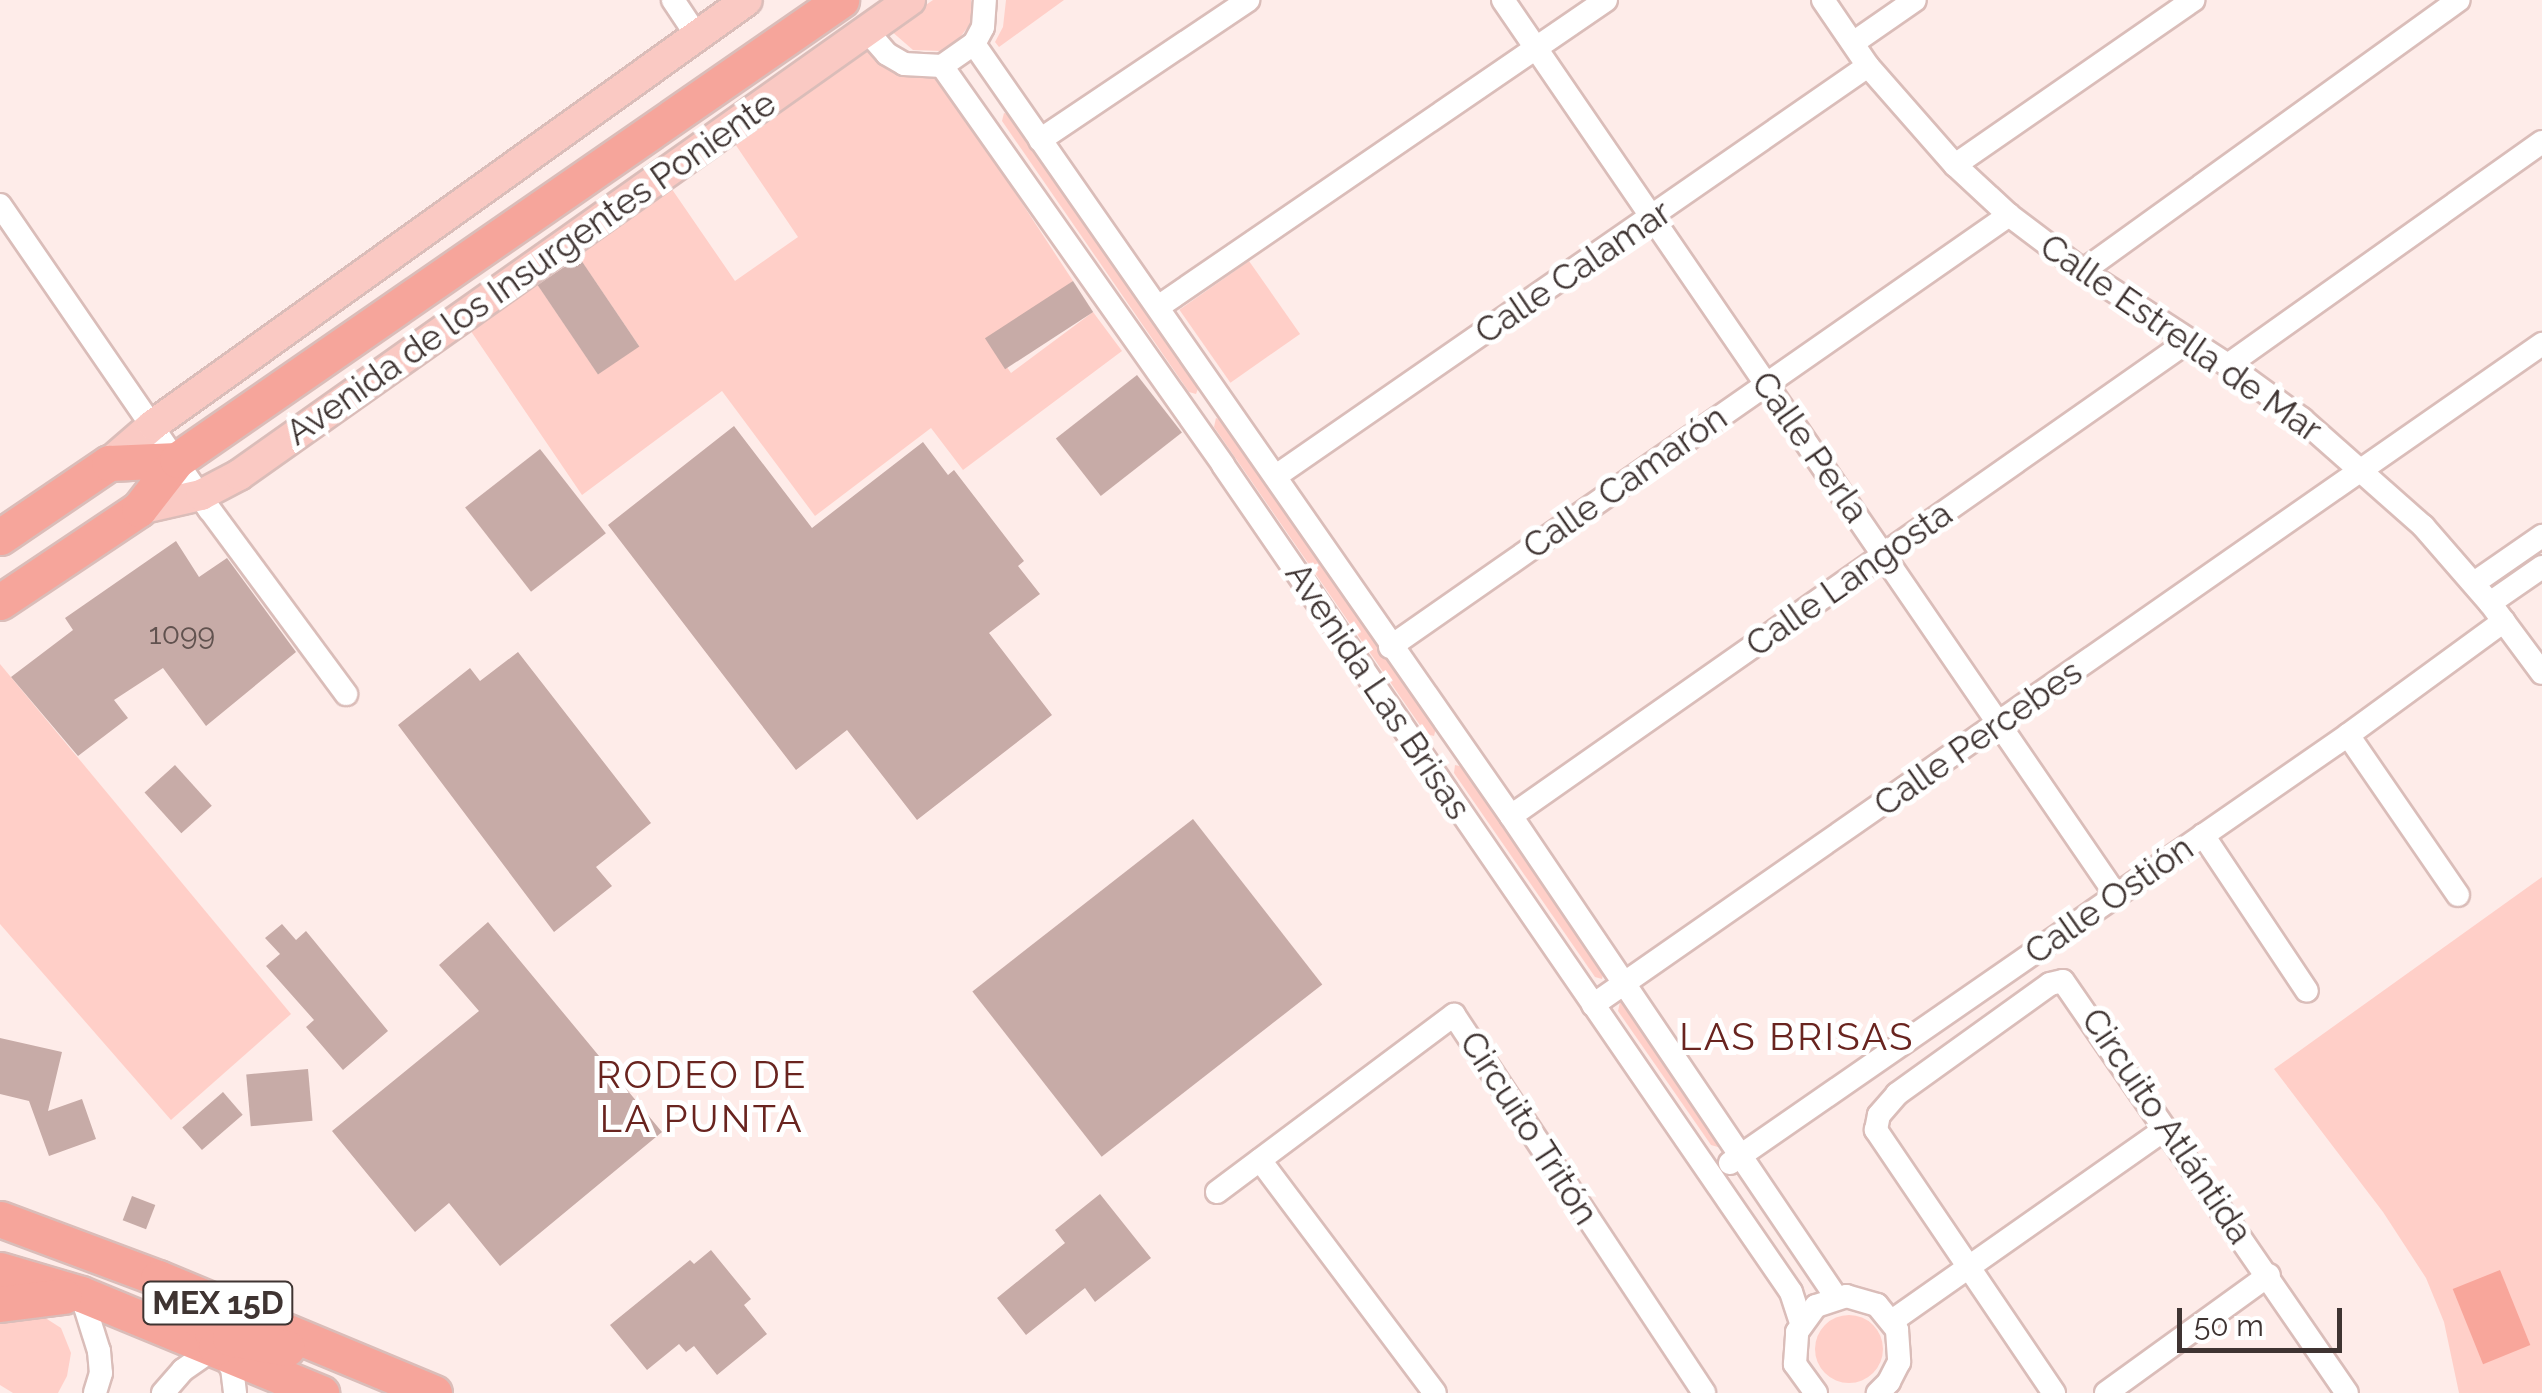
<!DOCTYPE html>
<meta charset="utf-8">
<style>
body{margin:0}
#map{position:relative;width:2542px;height:1393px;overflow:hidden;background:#feece9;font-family:Raleway,sans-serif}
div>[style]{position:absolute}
.green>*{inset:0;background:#ffcfc8;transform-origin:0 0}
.round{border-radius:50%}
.forest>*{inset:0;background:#f8a69b;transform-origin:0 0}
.building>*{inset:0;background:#c7aba7;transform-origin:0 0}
.roads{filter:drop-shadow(2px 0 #dabdb9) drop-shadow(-2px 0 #dabdb9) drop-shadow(0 2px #dabdb9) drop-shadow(0 -2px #dabdb9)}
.minor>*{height:22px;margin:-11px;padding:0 11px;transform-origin:11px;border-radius:11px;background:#fff}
.major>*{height:30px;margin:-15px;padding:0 15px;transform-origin:15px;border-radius:15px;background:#fac9c3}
.highway>*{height:35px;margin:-17.5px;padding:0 17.5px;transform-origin:17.5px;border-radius:17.5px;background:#f6a59b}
span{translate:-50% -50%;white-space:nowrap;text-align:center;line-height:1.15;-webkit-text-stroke:10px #fff;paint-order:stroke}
.number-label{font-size:30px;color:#61524f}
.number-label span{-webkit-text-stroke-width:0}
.shield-label span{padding:2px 8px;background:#fff;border:2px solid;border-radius:8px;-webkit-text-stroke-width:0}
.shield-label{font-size:32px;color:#3f3432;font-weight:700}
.street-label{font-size:35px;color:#3f3432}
.neighbourhood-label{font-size:38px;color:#69241f;letter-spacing:2.5px}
.scale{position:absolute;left:2177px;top:1308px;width:165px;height:45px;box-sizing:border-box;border:5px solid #3f3432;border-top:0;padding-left:12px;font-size:30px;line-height:35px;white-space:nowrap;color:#3f3432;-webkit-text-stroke:8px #fff;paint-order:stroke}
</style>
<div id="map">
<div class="green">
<div style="clip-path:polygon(933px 0,971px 0,971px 23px,954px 45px,941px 51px,913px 50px,890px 30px)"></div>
<div style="clip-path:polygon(1006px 0,1064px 0,999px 47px,995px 42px,1003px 27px)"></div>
<div style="clip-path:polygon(867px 45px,902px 74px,940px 78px,1073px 281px,990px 343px,1011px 373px,1093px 312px,1122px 351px,963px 470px,931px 428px,815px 516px,722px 391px,582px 495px,464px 321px,531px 275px,598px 374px,639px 346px,572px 247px,667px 182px,735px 281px,798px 237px,731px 138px)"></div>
<div style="clip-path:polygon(1004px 113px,1012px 115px,1199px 386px,1196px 394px,1189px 392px,1002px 121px)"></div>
<div style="left:1249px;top:261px;width:89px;height:85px;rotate:55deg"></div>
<div style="clip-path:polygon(1216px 418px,1224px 421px,1436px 728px,1434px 736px,1426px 734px,1214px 427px)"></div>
<div style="clip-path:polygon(0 664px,291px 1014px,171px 1120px,0 924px)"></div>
<div style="clip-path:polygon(1455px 765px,1464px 767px,1604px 971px,1602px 979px,1595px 977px,1454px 773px)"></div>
<div style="clip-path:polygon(2542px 877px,2542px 1393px,2459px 1393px,2444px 1322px,2426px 1278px,2383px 1212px,2274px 1069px)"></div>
<div style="clip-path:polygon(1620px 1002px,1628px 1006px,1720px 1140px,1718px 1147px,1711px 1145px,1618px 1011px)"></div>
<div style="clip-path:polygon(36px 1312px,61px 1328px,71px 1353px,67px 1376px,58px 1393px,13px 1393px,0 1385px,0 1316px)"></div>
<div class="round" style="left:1815px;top:1315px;width:68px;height:68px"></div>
</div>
<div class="forest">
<div style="left:2500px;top:1270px;width:81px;height:51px;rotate:68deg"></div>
</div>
<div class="building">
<div style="left:579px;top:257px;width:108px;height:50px;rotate:56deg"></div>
<div style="left:1073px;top:281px;width:37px;height:105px;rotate:57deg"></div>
<div style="left:1137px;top:375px;width:73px;height:103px;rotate:52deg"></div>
<div style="clip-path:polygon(734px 426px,812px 528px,923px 442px,948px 475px,954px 470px,1024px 561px,1018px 566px,1040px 594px,989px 633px,1052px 715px,917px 820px,847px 730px,796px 770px,608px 525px)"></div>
<div style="left:540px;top:449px;width:107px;height:95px;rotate:52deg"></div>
<div style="clip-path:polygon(176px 541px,199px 577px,227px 558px,296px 652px,206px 726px,163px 668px,114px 700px,128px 718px,78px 756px,11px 677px,73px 630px,65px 618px)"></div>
<div style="clip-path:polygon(518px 652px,651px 823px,596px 867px,612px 886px,554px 932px,398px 725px,470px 668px,480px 681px)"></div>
<div style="left:175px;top:765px;width:55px;height:41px;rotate:48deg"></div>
<div style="left:1193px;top:819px;width:210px;height:280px;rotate:52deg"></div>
<div style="clip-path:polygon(488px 922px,662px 1132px,500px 1266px,449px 1203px,415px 1232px,332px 1131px,479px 1011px,439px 965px)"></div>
<div style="clip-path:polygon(282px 924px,296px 940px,306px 931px,388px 1031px,343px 1070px,306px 1027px,314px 1020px,266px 966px,280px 954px,265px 938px)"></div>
<div style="clip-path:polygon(0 1038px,62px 1052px,48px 1111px,82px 1099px,96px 1139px,49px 1156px,29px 1101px,0 1094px)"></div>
<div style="left:308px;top:1069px;width:52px;height:62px;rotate:85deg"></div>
<div style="left:223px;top:1092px;width:30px;height:54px;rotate:49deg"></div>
<div style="clip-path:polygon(1100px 1194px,1151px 1258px,1095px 1302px,1085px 1288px,1026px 1335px,997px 1298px,1065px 1243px,1055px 1230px)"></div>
<div style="left:132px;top:1196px;width:25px;height:26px;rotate:21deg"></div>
<div style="clip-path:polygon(711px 1250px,751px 1299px,744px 1305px,767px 1334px,717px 1375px,694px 1346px,686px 1352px,679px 1344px,647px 1370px,610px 1325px,690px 1260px,694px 1264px)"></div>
</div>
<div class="roads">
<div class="minor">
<div style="left:673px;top:0;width:43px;rotate:56.3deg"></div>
<div style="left:1503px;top:0;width:1085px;rotate:55.59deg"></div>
<div style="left:1823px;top:0;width:80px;rotate:55.7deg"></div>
<div style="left:1868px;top:66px;width:132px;rotate:48.7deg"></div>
<div style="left:1955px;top:165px;width:74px;rotate:42.8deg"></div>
<div style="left:2009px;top:215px;width:93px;rotate:37.1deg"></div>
<div style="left:2083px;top:271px;width:173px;rotate:33deg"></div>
<div style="left:2228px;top:365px;width:92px;rotate:36.1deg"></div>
<div style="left:2302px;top:419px;width:162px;rotate:41.5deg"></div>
<div style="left:2423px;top:526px;width:102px;rotate:49deg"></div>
<div style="left:2490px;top:603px;width:87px;rotate:53.4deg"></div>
<div style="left:867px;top:31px;width:30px;rotate:49deg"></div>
<div style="left:887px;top:54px;width:20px;rotate:30deg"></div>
<div style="left:904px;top:64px;width:38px;rotate:3deg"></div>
<div style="left:942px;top:66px;width:39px;rotate:-35deg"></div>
<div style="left:974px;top:44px;width:19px;rotate:-62deg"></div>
<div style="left:983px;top:27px;width:27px;rotate:-86deg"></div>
<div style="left:1853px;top:43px;width:75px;rotate:-34.7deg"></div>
<div style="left:974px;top:44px;width:940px;rotate:55.18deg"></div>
<div style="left:1511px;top:816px;width:581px;rotate:55.95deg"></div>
<div style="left:942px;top:66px;width:488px;rotate:54.8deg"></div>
<div style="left:1223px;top:465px;width:1003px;rotate:55.52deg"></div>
<div style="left:1791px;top:1292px;width:32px;rotate:72deg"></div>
<div style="left:1040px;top:140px;width:251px;rotate:-33.9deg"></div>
<div style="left:1955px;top:165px;width:290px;rotate:-34.7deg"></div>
<div style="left:0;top:205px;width:370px;rotate:55.5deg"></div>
<div style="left:210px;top:510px;width:229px;rotate:53.5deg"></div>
<div style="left:2083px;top:271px;width:463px;rotate:-35.8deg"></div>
<div style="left:1158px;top:307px;width:543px;rotate:-34.42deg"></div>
<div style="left:2228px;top:365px;width:385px;rotate:-35.4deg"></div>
<div style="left:1276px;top:476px;width:720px;rotate:-34.71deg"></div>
<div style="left:2474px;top:583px;width:83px;rotate:-34.7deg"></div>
<div style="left:2490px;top:603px;width:63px;rotate:-34.7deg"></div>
<div style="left:1390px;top:647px;width:755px;rotate:-34.91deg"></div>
<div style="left:2348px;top:735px;width:194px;rotate:55.5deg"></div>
<div style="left:1511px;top:816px;width:826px;rotate:-35.04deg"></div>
<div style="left:2203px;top:835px;width:187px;rotate:56.3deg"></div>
<div style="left:1593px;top:1005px;width:1157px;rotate:-34.86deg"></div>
<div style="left:1260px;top:1160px;width:291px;rotate:53.1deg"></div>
<div style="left:1730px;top:1163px;width:752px;rotate:-34.7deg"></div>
<div style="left:2348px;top:735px;width:193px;rotate:-36.2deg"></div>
<div style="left:1217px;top:1192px;width:296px;rotate:-36.8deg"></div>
<div style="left:1454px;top:1015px;width:453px;rotate:56.5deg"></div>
<div style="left:81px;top:1294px;width:60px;rotate:72.5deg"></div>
<div style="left:99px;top:1351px;width:22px;rotate:85deg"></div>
<div style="left:101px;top:1373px;width:21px;rotate:107deg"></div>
<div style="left:1892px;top:1321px;width:334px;rotate:-35.1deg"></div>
<div style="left:163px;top:1393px;width:30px;rotate:-49deg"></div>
<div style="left:183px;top:1370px;width:40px;rotate:-34.9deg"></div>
<div style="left:216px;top:1347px;width:26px;rotate:53deg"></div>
<div style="left:232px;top:1368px;width:25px;rotate:83deg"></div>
<div style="left:1816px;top:1393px;width:36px;rotate:-126deg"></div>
<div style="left:1795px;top:1364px;width:32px;rotate:-86deg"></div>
<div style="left:1797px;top:1332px;width:32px;rotate:-54deg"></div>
<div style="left:1816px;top:1306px;width:32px;rotate:-18deg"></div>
<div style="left:1846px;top:1296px;width:32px;rotate:16deg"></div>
<div style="left:1877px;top:1305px;width:32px;rotate:51deg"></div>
<div style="left:1897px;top:1330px;width:32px;rotate:86deg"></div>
<div style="left:1899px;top:1362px;width:22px;rotate:117deg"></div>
<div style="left:1889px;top:1382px;width:16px;rotate:135deg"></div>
<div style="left:2054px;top:1393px;width:318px;rotate:-124.1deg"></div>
<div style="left:1876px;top:1130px;width:15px;rotate:-79deg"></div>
<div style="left:1879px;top:1115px;width:28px;rotate:-49deg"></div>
<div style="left:1897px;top:1094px;width:188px;rotate:-35.7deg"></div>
<div style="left:2050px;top:984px;width:13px;rotate:-13deg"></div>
<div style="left:2063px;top:981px;width:500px;rotate:55.42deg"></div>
<div style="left:2106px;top:1393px;width:201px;rotate:-35.9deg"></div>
</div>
<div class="major">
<div style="left:109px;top:463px;width:58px;rotate:-40.8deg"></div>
<div style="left:153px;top:425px;width:730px;rotate:-35.58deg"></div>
<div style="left:139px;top:509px;width:64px;rotate:-12.7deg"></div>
<div style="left:201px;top:495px;width:43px;rotate:-27.8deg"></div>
<div style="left:239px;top:475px;width:822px;rotate:-35.29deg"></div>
</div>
<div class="highway">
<div style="left:0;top:537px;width:132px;rotate:-34.2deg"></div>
<div style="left:109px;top:463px;width:68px;rotate:-2.5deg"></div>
<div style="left:0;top:602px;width:167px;rotate:-33.8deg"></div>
<div style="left:139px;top:509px;width:62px;rotate:-52.2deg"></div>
<div style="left:177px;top:460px;width:808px;rotate:-34.71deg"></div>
<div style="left:0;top:1219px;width:169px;rotate:20.5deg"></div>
<div style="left:158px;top:1278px;width:299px;rotate:22.6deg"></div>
<div style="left:0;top:1270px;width:84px;rotate:16.5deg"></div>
<div style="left:81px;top:1294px;width:260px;rotate:22.4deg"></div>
<div style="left:172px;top:1301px;width:47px;rotate:33.7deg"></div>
<div style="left:211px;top:1327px;width:21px;rotate:76deg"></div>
<div style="left:216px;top:1347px;width:17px;rotate:-33deg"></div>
<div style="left:230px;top:1338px;width:58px;rotate:10deg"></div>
<div style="left:0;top:1304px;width:64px;rotate:-7.2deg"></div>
</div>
</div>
<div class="number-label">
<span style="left:182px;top:634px">1099</span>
</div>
<div class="shield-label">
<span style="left:218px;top:1303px">MEX 15D</span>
</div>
<div class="street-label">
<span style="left:531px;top:268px;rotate:-35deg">Avenida de los Insurgentes Poniente</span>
<span style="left:1573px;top:272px;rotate:-34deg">Calle Calamar</span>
<span style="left:2181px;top:338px;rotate:35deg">Calle Estrella de Mar</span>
<span style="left:1810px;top:447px;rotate:55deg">Calle Perla</span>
<span style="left:1625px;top:482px;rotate:-35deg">Calle Camarón</span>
<span style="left:1849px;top:579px;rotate:-35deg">Calle Langosta</span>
<span style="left:1378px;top:691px;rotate:56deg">Avenida Las Brisas</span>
<span style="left:1978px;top:738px;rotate:-35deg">Calle Percebes</span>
<span style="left:2109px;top:900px;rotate:-35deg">Calle Ostión</span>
<span style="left:2167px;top:1126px;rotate:56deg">Circuito Atlántida</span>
<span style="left:1529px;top:1128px;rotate:57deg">Circuito Tritón</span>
</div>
<div class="neighbourhood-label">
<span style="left:1797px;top:1037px">LAS BRISAS</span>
<span style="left:702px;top:1097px">RODEO DE<br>LA PUNTA</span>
</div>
<div class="scale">50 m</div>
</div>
